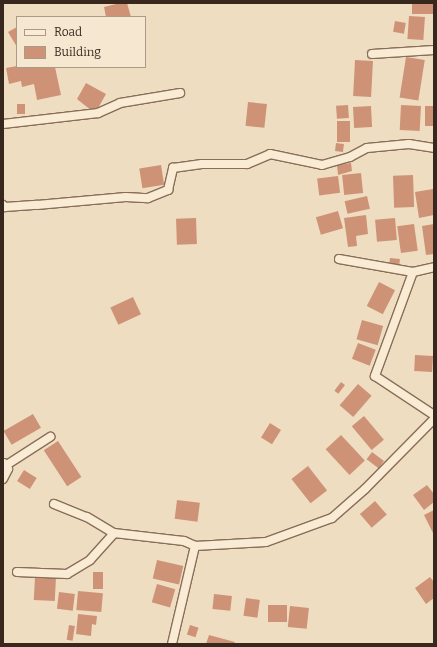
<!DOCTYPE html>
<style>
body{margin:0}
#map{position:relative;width:437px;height:647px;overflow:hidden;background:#efddc1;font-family:Bitter,serif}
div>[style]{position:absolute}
.building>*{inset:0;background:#ce9376;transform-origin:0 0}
.roads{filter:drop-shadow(1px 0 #886e58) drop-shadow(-1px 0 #886e58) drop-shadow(0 1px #886e58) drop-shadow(0 -1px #886e58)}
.street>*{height:8px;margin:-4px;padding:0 4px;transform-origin:4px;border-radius:4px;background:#f9ebd4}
span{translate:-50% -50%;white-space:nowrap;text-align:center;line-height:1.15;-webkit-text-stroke:4px #f6e8d0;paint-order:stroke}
.frame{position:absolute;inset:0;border:4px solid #38271d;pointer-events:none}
.legend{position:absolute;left:16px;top:16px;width:130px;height:52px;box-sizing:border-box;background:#f6e8d0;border:1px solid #aa9b88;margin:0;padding:5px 7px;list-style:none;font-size:12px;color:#38271d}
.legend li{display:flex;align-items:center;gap:8px;height:20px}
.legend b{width:20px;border:1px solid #aa9b88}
</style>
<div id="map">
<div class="building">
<div style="clip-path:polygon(120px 3px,127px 3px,131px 17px,106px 17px,104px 7px)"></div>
<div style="left:412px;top:3px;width:21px;height:11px"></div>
<div style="left:409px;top:16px;width:16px;height:23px;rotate:4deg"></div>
<div style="left:395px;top:21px;width:11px;height:11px;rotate:10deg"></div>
<div style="clip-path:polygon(17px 27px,17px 47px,8px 32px)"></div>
<div style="left:406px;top:57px;width:19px;height:41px;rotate:9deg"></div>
<div style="left:355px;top:60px;width:18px;height:36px;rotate:3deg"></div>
<div style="clip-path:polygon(17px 66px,55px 67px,61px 95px,37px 100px,34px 84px,22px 87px,21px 81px,9px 84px,6px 68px)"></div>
<div style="clip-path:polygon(86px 83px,106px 94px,97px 110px,93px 108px,92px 111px,77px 99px)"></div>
<div style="left:248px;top:102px;width:19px;height:24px;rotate:6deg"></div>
<div style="left:17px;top:104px;width:8px;height:10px"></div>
<div style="left:348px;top:105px;width:13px;height:12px;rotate:86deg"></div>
<div style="left:401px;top:105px;width:20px;height:25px;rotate:3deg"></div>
<div style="left:371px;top:106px;width:21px;height:18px;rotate:87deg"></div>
<div style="left:434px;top:106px;width:20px;height:9px;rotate:90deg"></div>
<div style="left:337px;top:121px;width:13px;height:21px"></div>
<div style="left:336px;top:143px;width:8px;height:8px;rotate:7deg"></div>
<div style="clip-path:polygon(351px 163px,352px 171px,338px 175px,337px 165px)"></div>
<div style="left:161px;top:165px;width:20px;height:22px;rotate:81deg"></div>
<div style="left:361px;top:173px;width:20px;height:19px;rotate:84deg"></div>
<div style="left:413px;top:175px;width:32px;height:20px;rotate:88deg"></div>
<div style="left:338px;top:176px;width:17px;height:21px;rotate:83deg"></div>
<div style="clip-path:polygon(433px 189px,434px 215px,419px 218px,415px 192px)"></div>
<div style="left:367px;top:196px;width:13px;height:23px;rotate:77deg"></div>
<div style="left:338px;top:211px;width:18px;height:23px;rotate:74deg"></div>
<div style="clip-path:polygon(366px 215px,368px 234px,356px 236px,357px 246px,348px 247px,344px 218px)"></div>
<div style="left:196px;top:218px;width:26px;height:20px;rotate:88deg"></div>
<div style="left:395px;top:218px;width:22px;height:20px;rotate:85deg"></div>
<div style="left:414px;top:224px;width:27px;height:17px;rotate:82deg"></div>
<div style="clip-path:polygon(434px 224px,434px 254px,426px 255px,422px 226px)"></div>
<div style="left:390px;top:258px;width:10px;height:7px;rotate:6deg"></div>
<div style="left:379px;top:282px;width:18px;height:27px;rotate:27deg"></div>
<div style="left:133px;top:297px;width:19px;height:25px;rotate:65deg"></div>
<div style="left:362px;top:320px;width:22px;height:20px;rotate:16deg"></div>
<div style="left:358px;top:343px;width:19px;height:17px;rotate:21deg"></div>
<div style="left:415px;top:355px;width:18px;height:16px;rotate:3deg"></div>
<div style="left:341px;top:382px;width:5px;height:11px;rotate:37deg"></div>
<div style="left:358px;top:384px;width:18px;height:28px;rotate:41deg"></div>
<div style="left:33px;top:414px;width:16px;height:34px;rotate:60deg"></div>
<div style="left:364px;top:416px;width:31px;height:16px;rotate:50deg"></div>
<div style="left:270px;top:423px;width:13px;height:17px;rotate:32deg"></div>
<div style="left:341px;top:435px;width:35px;height:21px;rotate:47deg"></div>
<div style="left:58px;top:441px;width:43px;height:17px;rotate:57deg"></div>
<div style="left:372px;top:452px;width:15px;height:9px;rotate:37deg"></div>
<div style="left:308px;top:466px;width:31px;height:21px;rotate:52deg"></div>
<div style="left:24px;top:470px;width:15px;height:13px;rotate:32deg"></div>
<div style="clip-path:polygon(427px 485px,434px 494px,434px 502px,424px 510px,413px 495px)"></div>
<div style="left:177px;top:500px;width:23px;height:19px;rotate:7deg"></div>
<div style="left:375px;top:501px;width:18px;height:20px;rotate:49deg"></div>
<div style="clip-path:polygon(434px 510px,434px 535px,424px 515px)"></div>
<div style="left:157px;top:560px;width:27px;height:19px;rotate:13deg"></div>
<div style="left:93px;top:572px;width:10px;height:17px"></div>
<div style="left:35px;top:577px;width:21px;height:23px;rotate:3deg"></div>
<div style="clip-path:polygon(430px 577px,434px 582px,434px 598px,426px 604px,415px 588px)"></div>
<div style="left:157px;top:584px;width:19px;height:19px;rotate:16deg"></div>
<div style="left:78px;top:591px;width:25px;height:19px;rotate:5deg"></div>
<div style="left:59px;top:592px;width:16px;height:17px;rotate:7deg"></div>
<div style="left:214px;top:594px;width:18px;height:15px;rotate:6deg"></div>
<div style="left:246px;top:598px;width:14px;height:18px;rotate:8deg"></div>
<div style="left:268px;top:605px;width:19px;height:17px"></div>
<div style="left:290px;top:606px;width:19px;height:21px;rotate:6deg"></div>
<div style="clip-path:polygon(78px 614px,97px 616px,96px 625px,92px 624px,91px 636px,76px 634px)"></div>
<div style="left:69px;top:625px;width:6px;height:15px;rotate:9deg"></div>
<div style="left:190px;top:625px;width:9px;height:10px;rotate:18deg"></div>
<div style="clip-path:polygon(209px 635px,235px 642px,234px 644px,206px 644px)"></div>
</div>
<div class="roads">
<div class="street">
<div style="left:372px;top:54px;width:62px;rotate:-3.7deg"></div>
<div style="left:3px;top:124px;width:96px;rotate:-6.6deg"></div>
<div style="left:98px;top:113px;width:24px;rotate:-24deg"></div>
<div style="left:120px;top:103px;width:61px;rotate:-9.5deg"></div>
<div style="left:3px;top:205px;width:3px;rotate:45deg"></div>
<div style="left:5px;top:207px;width:32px;rotate:-4deg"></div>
<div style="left:37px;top:205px;width:89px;rotate:-5.1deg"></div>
<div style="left:126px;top:197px;width:22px;rotate:3deg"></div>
<div style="left:148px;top:198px;width:22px;rotate:-22deg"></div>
<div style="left:168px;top:190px;width:23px;rotate:-77deg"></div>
<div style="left:173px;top:168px;width:29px;rotate:-8deg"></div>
<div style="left:202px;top:164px;width:45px"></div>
<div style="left:247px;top:164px;width:25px;rotate:-23deg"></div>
<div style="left:270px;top:154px;width:53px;rotate:11.9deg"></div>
<div style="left:322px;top:165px;width:29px;rotate:-16deg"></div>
<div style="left:350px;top:157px;width:19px;rotate:-28deg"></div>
<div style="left:367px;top:148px;width:42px;rotate:-5.4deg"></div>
<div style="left:409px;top:144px;width:25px;rotate:9deg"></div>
<div style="left:339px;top:259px;width:75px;rotate:10deg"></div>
<div style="left:413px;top:272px;width:22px;rotate:-13deg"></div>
<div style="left:413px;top:272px;width:111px;rotate:110.1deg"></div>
<div style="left:375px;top:376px;width:71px;rotate:33.5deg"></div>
<div style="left:5px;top:466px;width:54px;rotate:-32.8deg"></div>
<div style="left:3px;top:479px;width:11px;rotate:-63deg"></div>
<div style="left:8px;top:469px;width:7px;rotate:-124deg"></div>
<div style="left:54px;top:504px;width:35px;rotate:22deg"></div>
<div style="left:87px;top:517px;width:31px;rotate:31deg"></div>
<div style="left:114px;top:533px;width:70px;rotate:6.5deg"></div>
<div style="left:184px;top:541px;width:12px;rotate:24deg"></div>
<div style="left:195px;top:546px;width:71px;rotate:-3.2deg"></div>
<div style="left:266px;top:542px;width:70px;rotate:-20deg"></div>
<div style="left:332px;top:518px;width:44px;rotate:-41.3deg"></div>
<div style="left:365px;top:489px;width:98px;rotate:-45.4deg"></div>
<div style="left:17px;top:572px;width:50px;rotate:2.3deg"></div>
<div style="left:67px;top:574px;width:27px;rotate:-31deg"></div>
<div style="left:90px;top:560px;width:36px;rotate:-48deg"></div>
<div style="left:172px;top:644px;width:101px;rotate:-76.8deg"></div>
</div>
</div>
<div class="frame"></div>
<ul class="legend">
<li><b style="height:5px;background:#f9ebd4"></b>Road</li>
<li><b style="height:11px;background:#ce9376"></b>Building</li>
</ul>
</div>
